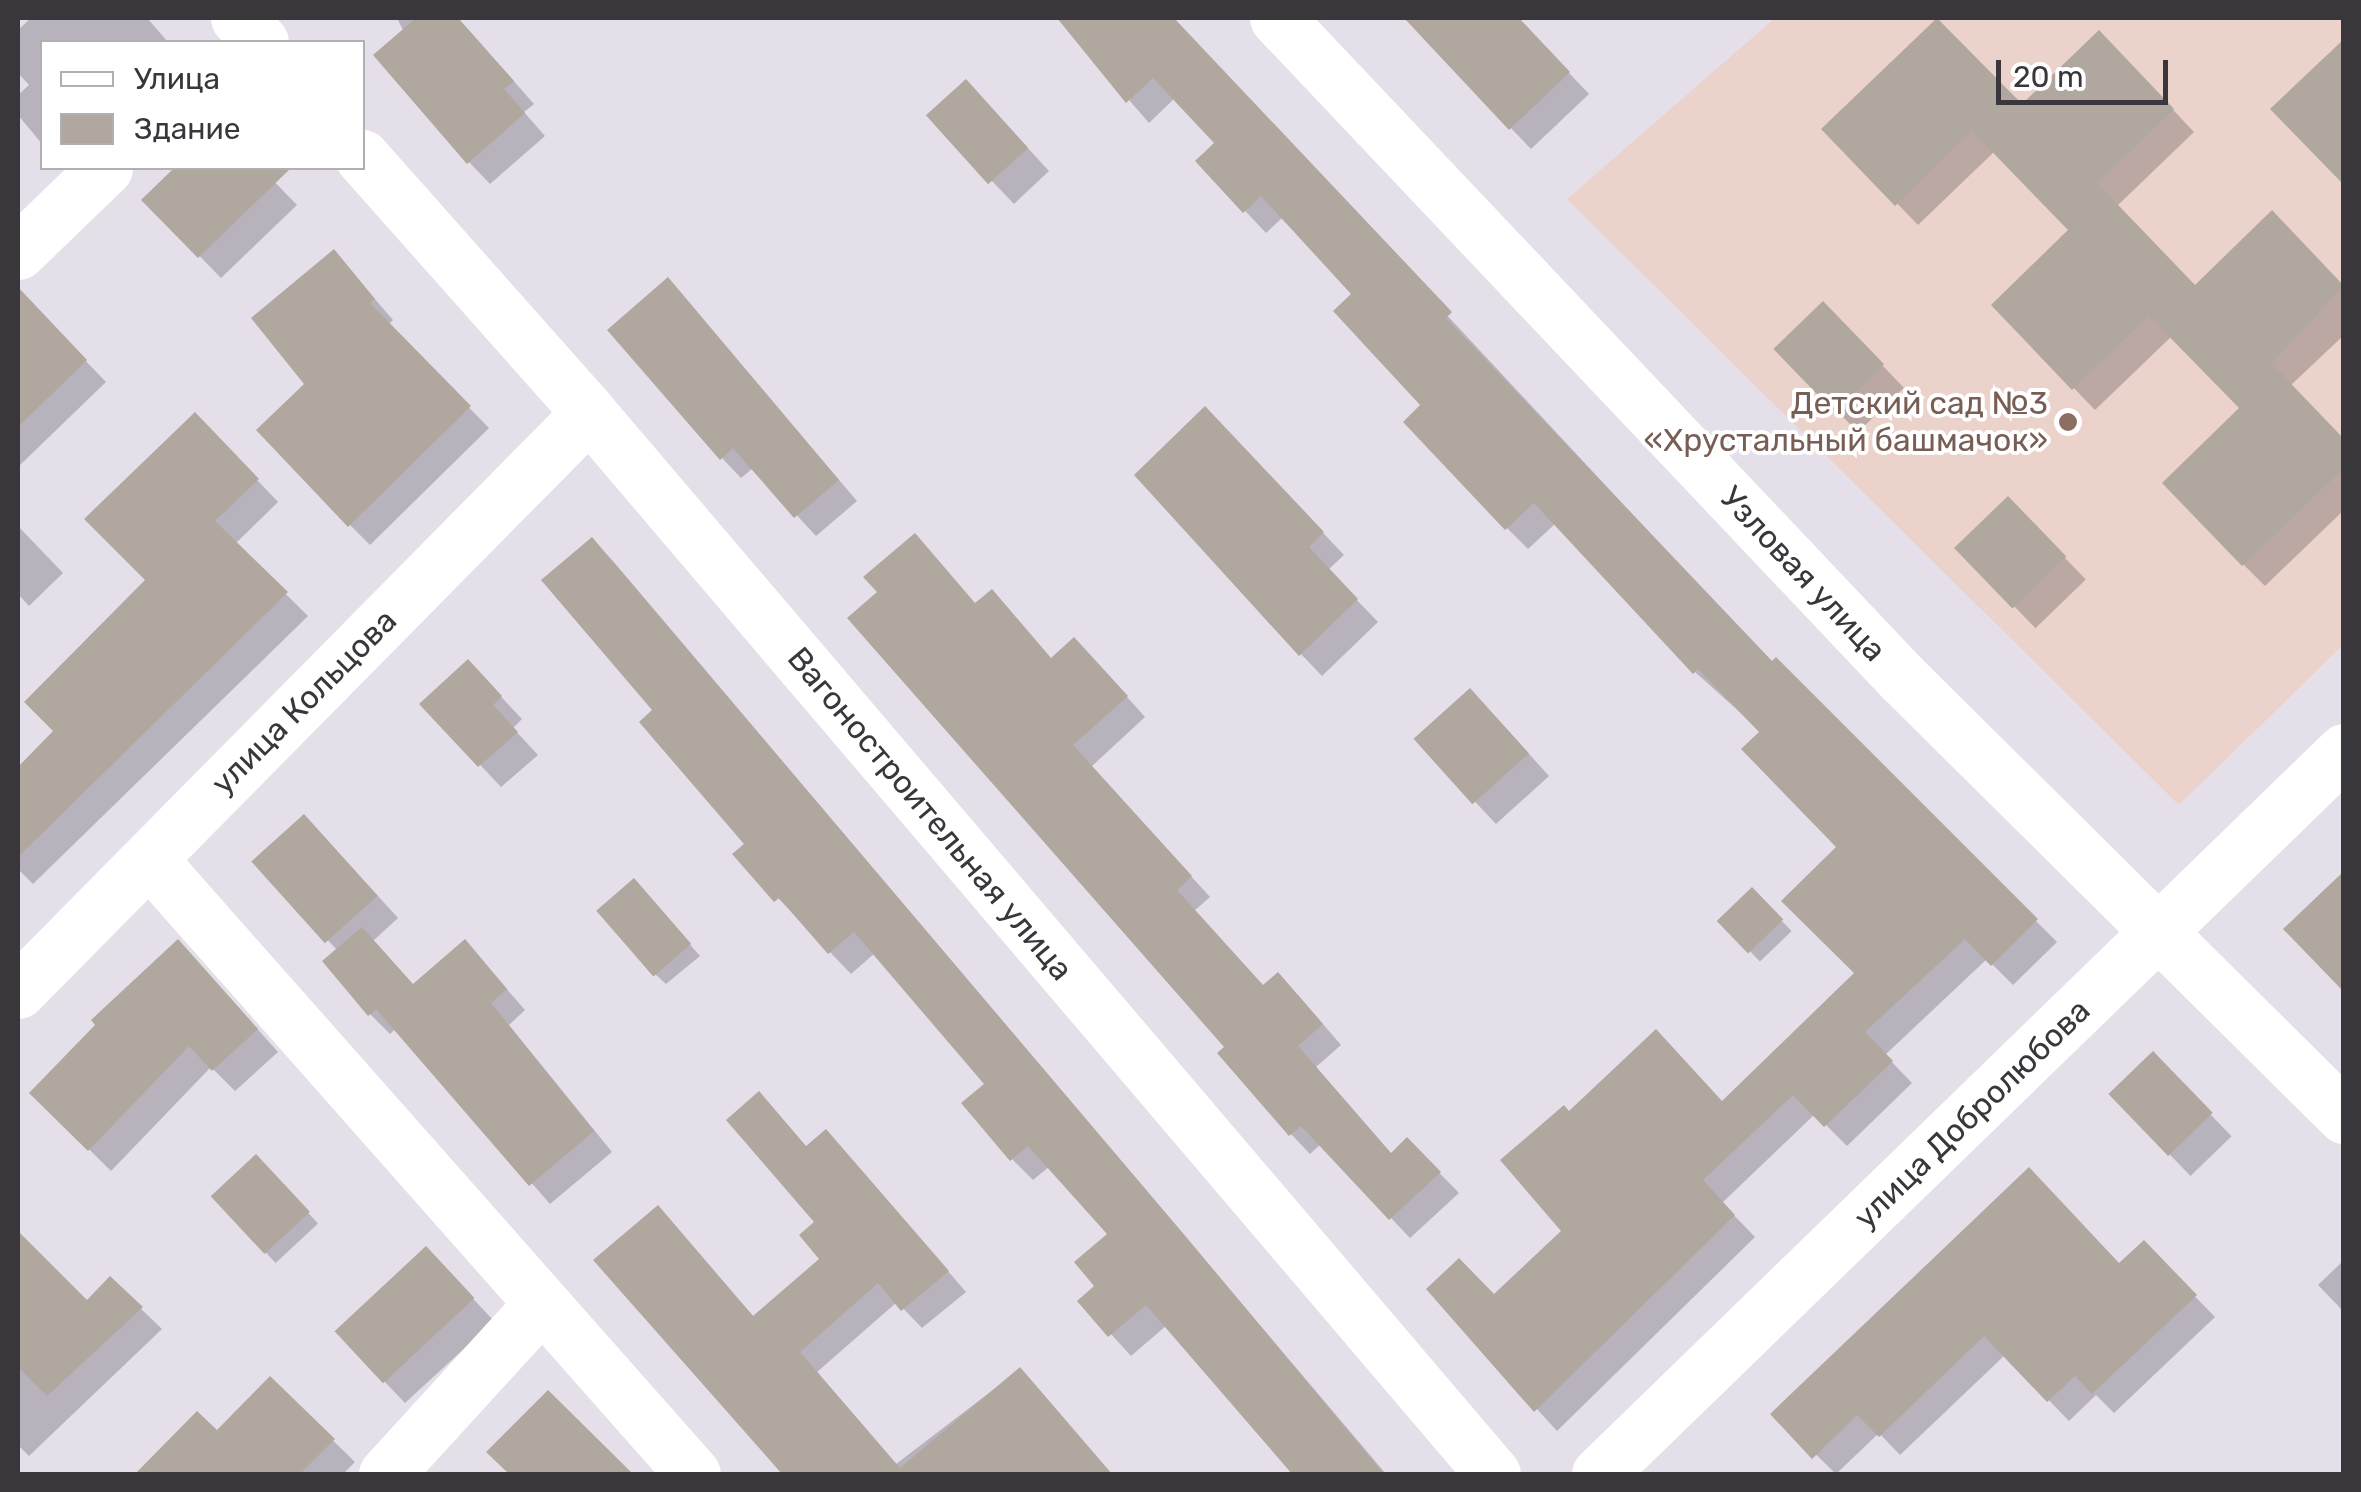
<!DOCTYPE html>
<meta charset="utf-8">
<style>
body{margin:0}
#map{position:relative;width:2361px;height:1492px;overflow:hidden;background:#e5dfea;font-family:Rubik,sans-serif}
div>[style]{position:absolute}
.education>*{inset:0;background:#ebd2cb}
.shadow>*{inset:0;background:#0003;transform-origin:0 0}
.building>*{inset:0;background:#b0a79e;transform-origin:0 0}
.minor>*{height:55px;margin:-27.5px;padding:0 27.5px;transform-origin:27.5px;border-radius:27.5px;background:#fff}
.dots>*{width:28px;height:28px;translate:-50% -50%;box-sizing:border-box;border:5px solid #fff;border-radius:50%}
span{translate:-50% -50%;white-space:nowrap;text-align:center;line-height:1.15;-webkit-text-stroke:8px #fff;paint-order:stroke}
.education-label{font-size:32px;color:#785e54}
.right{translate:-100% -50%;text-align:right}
.street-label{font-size:32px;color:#39373b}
.frame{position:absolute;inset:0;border:20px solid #39373b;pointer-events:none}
.legend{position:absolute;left:40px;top:40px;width:325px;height:130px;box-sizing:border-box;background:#fff;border:2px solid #b0afb1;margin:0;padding:12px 18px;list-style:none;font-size:30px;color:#39373b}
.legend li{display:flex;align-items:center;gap:20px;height:50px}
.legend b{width:50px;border:2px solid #b0afb1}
.scale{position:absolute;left:1996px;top:60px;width:172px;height:45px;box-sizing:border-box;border:5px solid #39373b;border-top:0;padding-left:12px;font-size:30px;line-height:35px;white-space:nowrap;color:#39373b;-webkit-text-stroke:8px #fff;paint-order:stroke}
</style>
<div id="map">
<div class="education">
<div style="clip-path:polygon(1775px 18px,2343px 18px,2343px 645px,2179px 805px,1567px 199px)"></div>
</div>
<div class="shadow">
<div style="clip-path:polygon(31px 18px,147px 18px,168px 42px,42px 42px,42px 144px,18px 115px,18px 95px,29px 85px,18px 73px,18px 30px)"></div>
<div style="clip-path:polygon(397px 18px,458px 18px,534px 104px,524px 112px,545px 136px,490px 184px,469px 162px)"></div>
<div style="clip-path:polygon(1058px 18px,1170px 18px,1772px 664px,1776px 661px,2057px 942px,2013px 985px,1987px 959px,1885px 1055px,1912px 1083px,1847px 1146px,1815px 1114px,1722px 1203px,1755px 1237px,1557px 1431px,1429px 1290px,1494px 1297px,1564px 1231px,1570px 1114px,1723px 1104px,1858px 973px,1839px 847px,1762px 732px,1695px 672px,1556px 523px,1528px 549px,1507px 528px,1355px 294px,1283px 217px,1266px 233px,1198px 161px,1218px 143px,1175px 98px,1149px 123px)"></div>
<div style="clip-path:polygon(1405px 18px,1517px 18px,1589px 94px,1531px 149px)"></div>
<div style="clip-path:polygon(2120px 54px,2194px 132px,2117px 206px,2195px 288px,2272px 214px,2344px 288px,2344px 335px,2290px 386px,2344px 442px,2344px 510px,2265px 586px,2243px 564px,2242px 409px,2172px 336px,2095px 410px,1994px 305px,2071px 230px,1995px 151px,1918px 225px,1825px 129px,2022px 107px)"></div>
<div style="clip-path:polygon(987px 104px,1049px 171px,1014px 204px,930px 116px)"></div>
<div style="clip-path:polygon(178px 168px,261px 168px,297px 205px,221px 278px,145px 200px)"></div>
<div style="clip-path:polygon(334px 252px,393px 320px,388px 325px,489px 428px,370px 545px,350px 525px,308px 384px)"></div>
<div style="clip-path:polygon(668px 280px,857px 501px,816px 536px,753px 468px,741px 478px,722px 458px)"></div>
<div style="clip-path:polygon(26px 299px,106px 382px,18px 467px,18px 307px)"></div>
<div style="left:1824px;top:305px;width:115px;height:64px;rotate:46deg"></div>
<div style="clip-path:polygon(1227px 431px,1344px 555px,1328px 570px,1378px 622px,1322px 676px,1301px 654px)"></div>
<div style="clip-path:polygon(217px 438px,278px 502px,235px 544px,308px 616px,33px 884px,18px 869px,18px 771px,57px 731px,149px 580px)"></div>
<div style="left:2008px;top:499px;width:112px;height:70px;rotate:46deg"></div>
<div style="clip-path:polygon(18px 526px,63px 573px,29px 606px,18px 594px)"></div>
<div style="clip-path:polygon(592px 540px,613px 561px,1386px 1474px,1296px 1474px,1167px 1325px,1131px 1356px,1081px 1301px,1098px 1286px,1111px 1234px,1050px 1166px,1033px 1180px,1012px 1159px,987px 1084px,875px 953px,851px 974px,736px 854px,747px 844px,656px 711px)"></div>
<div style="clip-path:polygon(976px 605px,1053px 660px,1094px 660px,1145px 717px,1091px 767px,1210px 897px,1194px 911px,1264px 988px,1298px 995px,1341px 1045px,1316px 1067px,1392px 1155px,1407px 1140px,1459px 1193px,1410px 1238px,1321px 1144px,1310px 1154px,1291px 1134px,1228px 1047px)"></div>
<div style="clip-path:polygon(489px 684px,522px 719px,513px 728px,538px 755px,501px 787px,423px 704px)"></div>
<div style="clip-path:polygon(1492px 713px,1549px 776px,1496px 824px,1416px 739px)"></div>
<div style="clip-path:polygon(326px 839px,398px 918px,373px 941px,414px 986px,484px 963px,525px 1010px,509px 1025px,612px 1152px,550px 1204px,396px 1028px,390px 1034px,370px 1014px,338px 951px,255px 863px)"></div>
<div style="left:1752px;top:890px;width:57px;height:44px;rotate:46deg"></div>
<div style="clip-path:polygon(644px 892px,700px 956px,666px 984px,655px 974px)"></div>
<div style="clip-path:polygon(199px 964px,278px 1052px,235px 1091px,211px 1067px,111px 1171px,32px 1093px)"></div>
<div style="left:2153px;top:1055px;width:113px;height:57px;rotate:46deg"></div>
<div style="clip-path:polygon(808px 1148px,845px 1152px,966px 1292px,922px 1328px,897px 1302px,817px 1372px,896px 1464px,1019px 1370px,1082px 1440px,1042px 1474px,782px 1474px,683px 1354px,658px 1208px,755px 1318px,823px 1259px)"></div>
<div style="left:256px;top:1157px;width:91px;height:58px;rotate:47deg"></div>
<div style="clip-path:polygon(18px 1235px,87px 1304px,110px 1279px,162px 1329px,29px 1456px,18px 1445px)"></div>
<div style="clip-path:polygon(2144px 1244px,2215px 1317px,2114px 1413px,2096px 1395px,2069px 1421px,2005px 1355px,1900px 1455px,1879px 1433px,1836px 1474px,1774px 1414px,2120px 1266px)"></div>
<div style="clip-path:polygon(2344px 1260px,2344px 1312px,2318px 1285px)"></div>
<div style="clip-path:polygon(447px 1271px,494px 1321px,405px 1403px,384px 1381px)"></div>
<div style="clip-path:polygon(270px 1379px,355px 1462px,343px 1474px,160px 1474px,150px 1464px,217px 1434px)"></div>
<div style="clip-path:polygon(548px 1394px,629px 1474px,528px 1474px,498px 1444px)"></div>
</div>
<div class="building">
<div style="clip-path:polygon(416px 18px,458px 18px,514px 81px,504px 89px,525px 113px,467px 164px,373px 55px)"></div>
<div style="clip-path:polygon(1057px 18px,1174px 18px,1452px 312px,1446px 318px,1772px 661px,1776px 657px,2038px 919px,1991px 966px,1965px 939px,1865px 1032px,1893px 1061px,1824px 1127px,1793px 1095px,1703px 1180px,1735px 1215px,1534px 1412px,1426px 1289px,1459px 1258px,1494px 1294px,1561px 1231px,1500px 1160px,1564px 1105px,1569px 1111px,1656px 1029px,1722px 1101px,1854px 973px,1781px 901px,1836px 847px,1741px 749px,1759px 732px,1698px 669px,1693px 674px,1534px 503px,1505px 530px,1403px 422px,1420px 405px,1333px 311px,1351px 294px,1261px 196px,1243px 213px,1195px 161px,1214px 143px,1153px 78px,1126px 103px)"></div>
<div style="clip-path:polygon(1404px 18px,1519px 18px,1570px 72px,1509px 130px)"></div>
<div style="clip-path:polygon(1937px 18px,2022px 104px,2099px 30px,2174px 109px,2097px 183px,2195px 285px,2272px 210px,2344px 286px,2271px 363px,2344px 439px,2344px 468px,2242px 566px,2162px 483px,2239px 408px,2149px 316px,2072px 390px,1991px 305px,2068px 230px,1972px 131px,1895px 206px,1821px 129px)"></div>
<div style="clip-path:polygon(2344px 39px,2344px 185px,2270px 109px)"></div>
<div style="left:966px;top:79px;width:93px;height:54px;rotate:48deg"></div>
<div style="clip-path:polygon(174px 168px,291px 168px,198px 258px,141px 200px)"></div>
<div style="clip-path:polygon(334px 249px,375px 299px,370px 303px,471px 406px,348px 527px,256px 430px,304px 384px,251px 318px)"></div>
<div style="clip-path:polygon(668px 277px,839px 480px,794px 518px,733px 448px,720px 460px,607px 330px)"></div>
<div style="clip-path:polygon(18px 287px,87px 360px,18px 427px)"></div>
<div style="left:1823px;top:301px;width:88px;height:69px;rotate:46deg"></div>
<div style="clip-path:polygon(1205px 406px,1324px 532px,1309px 547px,1358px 599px,1299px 656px,1134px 475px)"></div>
<div style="clip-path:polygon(195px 412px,259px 479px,215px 521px,288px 592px,18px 857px,18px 767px,53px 731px,24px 702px,145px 580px,84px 519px)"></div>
<div style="left:2008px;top:496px;width:84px;height:75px;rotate:46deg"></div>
<div style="clip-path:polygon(915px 533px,975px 603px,992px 589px,1051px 658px,1074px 637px,1128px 696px,1073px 745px,1192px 876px,1177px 890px,1263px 985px,1278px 972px,1323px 1024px,1298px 1046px,1391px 1153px,1407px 1137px,1441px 1172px,1389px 1220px,1301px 1126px,1289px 1136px,1217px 1053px,1224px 1047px,847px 618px,877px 592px,863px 577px)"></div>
<div style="clip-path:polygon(592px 537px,1187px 1238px,1384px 1474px,1292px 1474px,1146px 1305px,1108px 1337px,1077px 1301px,1094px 1286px,1074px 1262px,1107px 1234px,1028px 1146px,1010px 1161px,961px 1103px,984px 1084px,854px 932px,828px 954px,779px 898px,774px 902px,732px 854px,744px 844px,639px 722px,652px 710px,541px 580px)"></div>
<div style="clip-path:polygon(468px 659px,502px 696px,493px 705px,518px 732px,478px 767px,419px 704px)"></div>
<div style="left:1470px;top:688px;width:88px;height:76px;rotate:48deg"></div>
<div style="left:304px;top:814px;width:110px;height:71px;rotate:48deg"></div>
<div style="clip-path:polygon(2344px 871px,2344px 992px,2283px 929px)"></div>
<div style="left:634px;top:878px;width:87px;height:50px;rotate:49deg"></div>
<div style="left:1752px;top:887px;width:45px;height:49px;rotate:46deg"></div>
<div style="clip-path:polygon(362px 927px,413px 984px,465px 939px,507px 989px,491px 1003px,594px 1131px,529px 1186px,376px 1009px,368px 1016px,322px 961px)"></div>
<div style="clip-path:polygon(178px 939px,258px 1029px,212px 1071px,189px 1046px,88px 1151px,29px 1093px,95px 1025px,91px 1020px)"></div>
<div style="left:2153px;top:1051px;width:86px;height:62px;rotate:46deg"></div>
<div style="clip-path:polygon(759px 1091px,806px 1146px,826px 1129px,949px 1271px,901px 1311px,878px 1283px,800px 1352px,900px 1468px,1020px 1367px,1112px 1474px,782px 1474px,593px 1260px,658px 1205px,753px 1316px,819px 1259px,799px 1235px,814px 1222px,726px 1120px)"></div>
<div style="left:256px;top:1154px;width:79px;height:62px;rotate:47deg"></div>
<div style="clip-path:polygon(2029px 1167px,2119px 1263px,2144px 1240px,2197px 1295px,2092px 1394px,2075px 1376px,2047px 1402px,1984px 1336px,1879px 1437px,1857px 1415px,1812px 1459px,1770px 1414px)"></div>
<div style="clip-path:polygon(18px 1231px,87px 1300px,110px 1276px,143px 1307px,47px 1396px,18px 1367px)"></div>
<div style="left:426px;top:1246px;width:71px;height:125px;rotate:47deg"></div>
<div style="clip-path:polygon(270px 1376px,335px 1439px,300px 1474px,135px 1474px,197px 1411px,217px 1430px)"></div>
<div style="clip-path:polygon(548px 1390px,633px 1474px,509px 1474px,486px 1452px)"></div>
</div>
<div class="minor">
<div style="left:238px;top:18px;width:33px;rotate:46deg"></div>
<div style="left:1277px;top:18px;width:908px;rotate:46.56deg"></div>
<div style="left:1901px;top:677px;width:624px;rotate:44.74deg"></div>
<div style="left:362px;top:157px;width:342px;rotate:48.4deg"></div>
<div style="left:589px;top:413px;width:1394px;rotate:49.57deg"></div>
<div style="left:18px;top:252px;width:121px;rotate:-44deg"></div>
<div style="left:149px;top:859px;width:821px;rotate:48.51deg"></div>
<div style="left:18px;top:991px;width:812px;rotate:-45.35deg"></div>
<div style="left:386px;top:1474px;width:230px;rotate:-47.6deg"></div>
<div style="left:1599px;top:1474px;width:1038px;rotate:-44.14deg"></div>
</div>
<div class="dots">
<div style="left:2068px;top:422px;background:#8d6e63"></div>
</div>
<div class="education-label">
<span class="right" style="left:2048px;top:422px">Детский сад №3<br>«Хрустальный башмачок»</span>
</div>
<div class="street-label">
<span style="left:1803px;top:574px;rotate:47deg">Узловая улица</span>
<span style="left:304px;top:702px;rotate:-45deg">улица Кольцова</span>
<span style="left:930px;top:814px;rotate:50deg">Вагоностроительная улица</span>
<span style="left:1972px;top:1114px;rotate:-44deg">улица Добролюбова</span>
</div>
<div class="frame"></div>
<ul class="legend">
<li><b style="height:12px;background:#fff"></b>Улица</li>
<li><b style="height:28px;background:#b0a79e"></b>Здание</li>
</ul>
<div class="scale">20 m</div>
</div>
